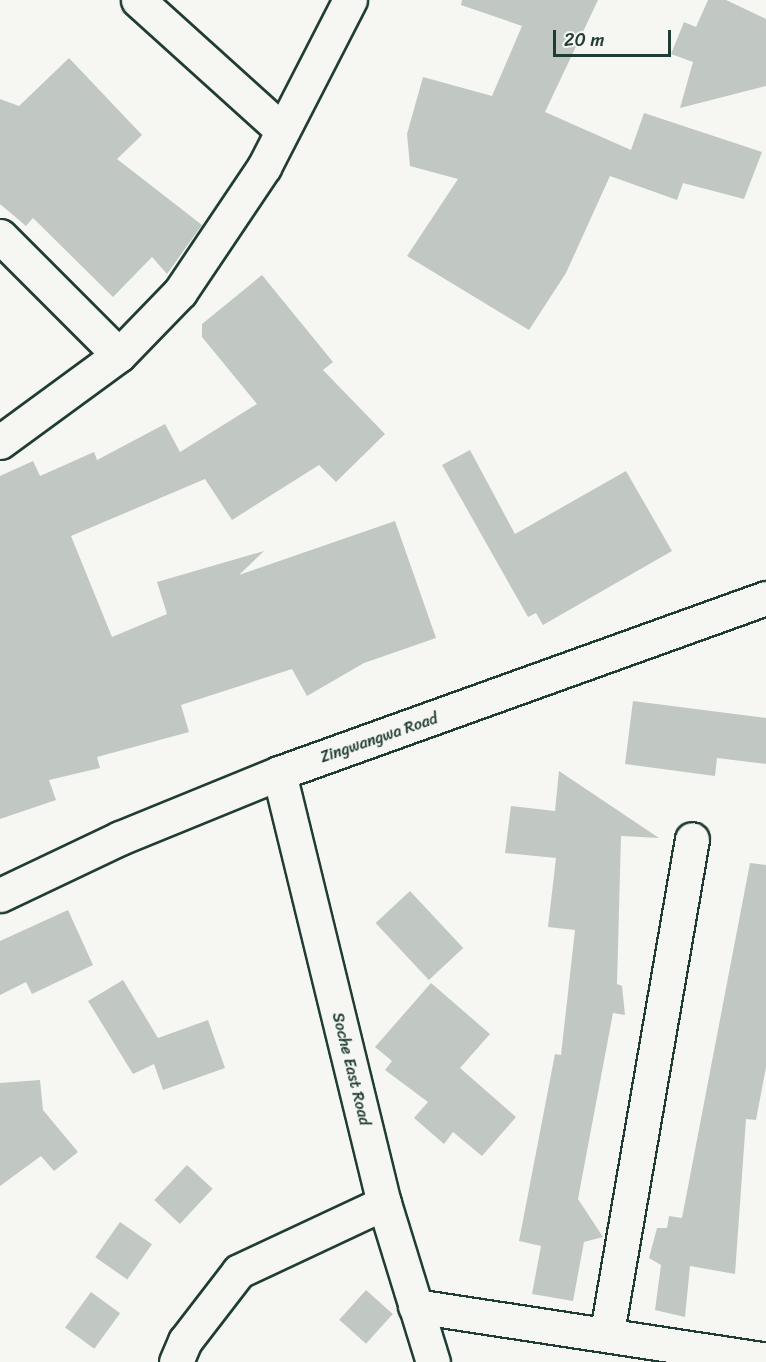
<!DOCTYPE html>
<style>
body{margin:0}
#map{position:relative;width:766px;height:1362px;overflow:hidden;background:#f6f6f2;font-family:Sriracha,sans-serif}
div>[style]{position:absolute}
.building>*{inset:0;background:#c1c8c3;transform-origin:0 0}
.roads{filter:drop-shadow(2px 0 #1f3d34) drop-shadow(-2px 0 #1f3d34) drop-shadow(0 2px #1f3d34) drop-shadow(0 -2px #1f3d34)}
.minor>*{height:33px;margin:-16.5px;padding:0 16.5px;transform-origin:16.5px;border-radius:16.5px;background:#f6f6f2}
span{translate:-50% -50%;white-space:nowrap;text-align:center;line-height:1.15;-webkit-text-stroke:6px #f6f6f2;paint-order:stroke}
.street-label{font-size:16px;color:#1f3d34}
.scale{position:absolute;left:553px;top:30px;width:118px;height:27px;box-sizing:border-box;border:3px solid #1f3d34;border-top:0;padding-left:8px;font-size:18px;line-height:21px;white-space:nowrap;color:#1f3d34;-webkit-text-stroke:4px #f6f6f2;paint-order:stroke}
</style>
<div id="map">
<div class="building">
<div style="clip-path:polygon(462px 0,598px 0,545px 112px,631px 150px,644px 113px,762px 152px,744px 199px,683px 183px,677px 200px,610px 176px,566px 273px,529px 330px,407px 256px,458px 179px,410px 166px,407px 134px,423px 77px,492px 96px,522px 26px,461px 5px)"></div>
<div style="clip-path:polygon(708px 0,726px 0,766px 19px,766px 86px,680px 108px,693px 62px,671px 54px,684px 22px,696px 27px)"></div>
<div style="clip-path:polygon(69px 58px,142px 135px,117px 159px,202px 225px,167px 274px,152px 257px,113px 297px,33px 218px,26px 226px,0 204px,0 99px,19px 106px)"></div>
<div style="clip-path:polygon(262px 275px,333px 362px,323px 370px,385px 434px,336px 482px,319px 465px,232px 520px,205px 479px,71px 536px,112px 637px,167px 614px,157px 582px,264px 551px,239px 575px,395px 521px,436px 638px,364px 663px,307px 696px,292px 669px,181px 705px,189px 732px,97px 757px,100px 768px,49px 780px,56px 800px,0 819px,0 476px,33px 461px,40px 476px,94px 452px,97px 460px,165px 424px,180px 452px,257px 404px,202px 337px,202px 324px)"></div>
<div style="clip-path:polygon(470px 450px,515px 534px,626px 471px,672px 551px,543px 625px,536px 613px,528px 617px,442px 465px)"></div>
<div style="clip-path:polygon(633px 701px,766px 718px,766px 764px,717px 758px,715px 776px,625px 764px)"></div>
<div style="clip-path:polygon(559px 771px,659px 838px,621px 836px,617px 984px,622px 986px,625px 1015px,613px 1013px,578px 1199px,603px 1237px,584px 1242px,573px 1301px,532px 1294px,541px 1246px,519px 1241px,555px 1054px,561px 1055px,575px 930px,548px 927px,556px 858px,505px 853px,511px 806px,555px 811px)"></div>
<div style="clip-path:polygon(750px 863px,766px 865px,766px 1067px,756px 1120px,746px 1119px,735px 1274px,690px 1266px,685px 1317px,655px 1310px,661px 1265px,649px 1258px,657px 1228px,667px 1228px,669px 1216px,682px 1218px)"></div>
<div style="left:410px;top:891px;width:78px;height:47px;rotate:47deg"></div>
<div style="clip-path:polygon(68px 910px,93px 965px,32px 994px,26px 982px,0 995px,0 941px)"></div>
<div style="clip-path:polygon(123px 980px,158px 1038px,208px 1020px,225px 1068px,163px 1090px,154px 1064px,133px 1074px,88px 1001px)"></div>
<div style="clip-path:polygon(431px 983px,490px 1034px,460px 1068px,516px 1117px,482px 1156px,453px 1132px,444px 1144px,414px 1118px,428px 1102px,385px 1070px,392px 1061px,375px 1047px)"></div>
<div style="clip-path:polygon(40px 1080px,43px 1110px,78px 1152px,54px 1171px,41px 1156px,0 1186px,0 1083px)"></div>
<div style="left:187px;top:1165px;width:35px;height:48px;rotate:43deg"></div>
<div style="left:120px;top:1222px;width:39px;height:43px;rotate:35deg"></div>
<div style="left:366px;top:1290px;width:36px;height:40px;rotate:42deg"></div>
<div style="left:91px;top:1292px;width:36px;height:44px;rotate:36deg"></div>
</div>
<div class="roads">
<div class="minor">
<div style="left:138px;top:0;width:193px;rotate:42.1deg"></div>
<div style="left:0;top:236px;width:168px;rotate:45deg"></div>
<div style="left:0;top:442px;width:147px;rotate:-36.2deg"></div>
<div style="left:119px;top:355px;width:88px;rotate:-45.9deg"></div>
<div style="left:180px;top:292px;width:151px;rotate:-56.1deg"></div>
<div style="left:264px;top:167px;width:188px;rotate:-62.8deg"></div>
<div style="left:279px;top:773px;width:443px;rotate:76.3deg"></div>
<div style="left:384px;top:1203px;width:166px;rotate:72.9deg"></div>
<div style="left:0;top:895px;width:133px;rotate:-25.4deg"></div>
<div style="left:120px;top:838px;width:172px;rotate:-22.2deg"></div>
<div style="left:279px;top:773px;width:517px;rotate:-19.77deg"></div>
<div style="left:415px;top:1306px;width:355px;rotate:8.7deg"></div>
<div style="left:607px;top:1332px;width:500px;rotate:-80.22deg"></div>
<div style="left:176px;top:1362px;width:23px;rotate:-67deg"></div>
<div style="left:185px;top:1341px;width:88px;rotate:-52.4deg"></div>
<div style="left:239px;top:1271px;width:160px;rotate:-25.1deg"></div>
</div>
</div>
<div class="street-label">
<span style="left:379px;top:738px;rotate:-19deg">Zingwangwa Road</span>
<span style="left:351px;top:1069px;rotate:76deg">Soche East Road</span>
</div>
<div class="scale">20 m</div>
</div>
